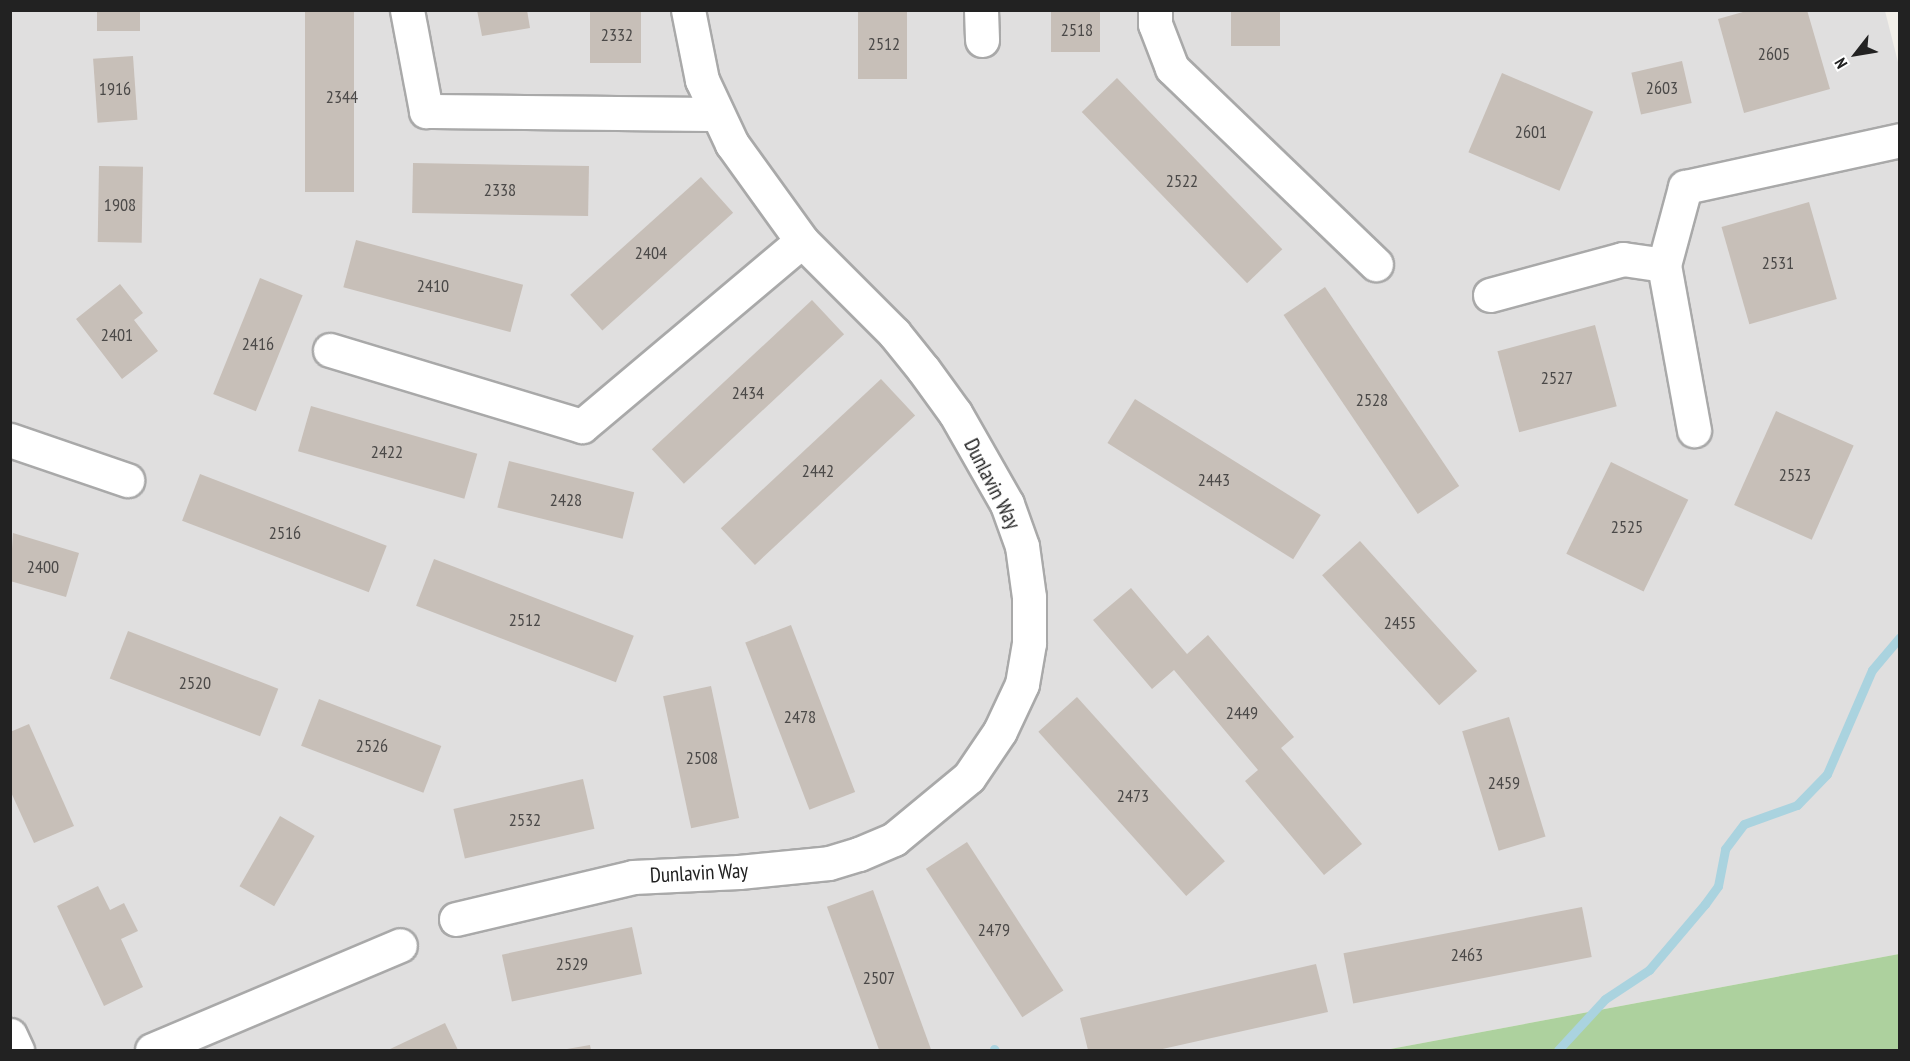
<!DOCTYPE html>
<style>
body{margin:0}
#map{position:relative;width:1910px;height:1061px;overflow:hidden;background:#f2efe9;font-family:"PT Sans Narrow",sans-serif}
div>[style]{position:absolute}
.residential>*{inset:0;background:#e0dfdf}
.forest>*{inset:0;background:#add19e}
.stream>*{height:9px;margin:-4.5px;padding:0 4.5px;transform-origin:4.5px;border-radius:4.5px;background:#aad3df}
.building>*{inset:0;background:#c7bfb8;transform-origin:0 0}
.roads{filter:drop-shadow(2px 0 #a9a9a9) drop-shadow(-2px 0 #a9a9a9) drop-shadow(0 2px #a9a9a9) drop-shadow(0 -2px #a9a9a9)}
.minor>*{height:33px;margin:-16.5px;padding:0 16.5px;transform-origin:16.5px;border-radius:16.5px;background:#fff}
span{translate:-50% -50%;white-space:nowrap;text-align:center;line-height:1.15;-webkit-text-stroke:4.5px #fff;paint-order:stroke}
.number-label{font-size:18px;color:#4b4948}
.number-label span{-webkit-text-stroke-width:0}
.street-label{font-size:21px;color:#222}
.frame{position:absolute;inset:0;border:12px solid #222;pointer-events:none}
.north{position:absolute;left:1826px;top:24px;width:60px;height:60px;-webkit-text-stroke:4px #fff;paint-order:stroke;rotate:239deg;font-size:16px;font-weight:700;line-height:24px;text-align:center;color:#222}
.north::after{content:'';display:block;margin:auto;width:21px;height:27px;background:#222;clip-path:polygon(50% 0,100% 100%,50% 72%,0 100%)}
</style>
<div id="map">
<div class="residential">
<div style="clip-path:polygon(10px 11px,1885px 11px,1900px 70px,1899px 954px,1385px 1050px,11px 1050px)"></div>
</div>
<div class="forest">
<div style="clip-path:polygon(1899px 954px,1899px 1050px,1385px 1050px)"></div>
</div>
<div class="stream">
<div style="left:994px;top:1049px;width:1px;rotate:45deg"></div>
<div style="left:1558px;top:1050px;width:69px;rotate:-47.3deg"></div>
<div style="left:1605px;top:999px;width:53px;rotate:-33.4deg"></div>
<div style="left:1649px;top:970px;width:87px;rotate:-49.7deg"></div>
<div style="left:1705px;top:904px;width:22px;rotate:-54deg"></div>
<div style="left:1718px;top:886px;width:38px;rotate:-79deg"></div>
<div style="left:1725px;top:849px;width:31px;rotate:-53deg"></div>
<div style="left:1744px;top:824px;width:56px;rotate:-19.7deg"></div>
<div style="left:1797px;top:805px;width:43px;rotate:-45.9deg"></div>
<div style="left:1827px;top:774px;width:113px;rotate:-66.6deg"></div>
<div style="left:1872px;top:670px;width:43px;rotate:-49.7deg"></div>
</div>
<div class="building">
<div style="left:97px;top:10px;width:43px;height:21px"></div>
<div style="left:305px;top:10px;width:49px;height:182px"></div>
<div style="clip-path:polygon(477px 10px,527px 10px,530px 28px,482px 36px)"></div>
<div style="left:590px;top:10px;width:51px;height:53px"></div>
<div style="left:858px;top:10px;width:49px;height:69px"></div>
<div style="left:1051px;top:10px;width:49px;height:42px"></div>
<div style="left:1231px;top:10px;width:49px;height:36px"></div>
<div style="clip-path:polygon(1750px 10px,1807px 10px,1830px 89px,1744px 113px,1718px 19px)"></div>
<div style="left:133px;top:56px;width:64px;height:40px;rotate:86deg"></div>
<div style="left:1682px;top:61px;width:43px;height:52px;rotate:77deg"></div>
<div style="left:1502px;top:73px;width:99px;height:86px;rotate:23deg"></div>
<div style="left:1117px;top:78px;width:238px;height:49px;rotate:46deg"></div>
<div style="left:413px;top:163px;width:176px;height:50px;rotate:1deg"></div>
<div style="left:99px;top:166px;width:44px;height:76px;rotate:1deg"></div>
<div style="left:701px;top:177px;width:48px;height:176px;rotate:48deg"></div>
<div style="left:1809px;top:202px;width:101px;height:91px;rotate:74deg"></div>
<div style="left:356px;top:240px;width:173px;height:49px;rotate:15deg"></div>
<div style="left:260px;top:278px;width:46px;height:125px;rotate:22deg"></div>
<div style="clip-path:polygon(120px 284px,143px 313px,134px 320px,158px 351px,122px 379px,76px 319px)"></div>
<div style="left:1325px;top:287px;width:240px;height:50px;rotate:56deg"></div>
<div style="left:812px;top:300px;width:47px;height:219px;rotate:47deg"></div>
<div style="left:1595px;top:325px;width:84px;height:101px;rotate:75deg"></div>
<div style="left:881px;top:379px;width:50px;height:219px;rotate:47deg"></div>
<div style="left:1135px;top:399px;width:219px;height:52px;rotate:32deg"></div>
<div style="left:311px;top:406px;width:173px;height:47px;rotate:16deg"></div>
<div style="left:1776px;top:411px;width:85px;height:103px;rotate:24deg"></div>
<div style="left:509px;top:461px;width:129px;height:48px;rotate:14deg"></div>
<div style="left:1611px;top:462px;width:86px;height:102px;rotate:26deg"></div>
<div style="left:200px;top:474px;width:200px;height:50px;rotate:21deg"></div>
<div style="clip-path:polygon(13px 533px,79px 553px,66px 597px,10px 581px)"></div>
<div style="left:1360px;top:541px;width:175px;height:51px;rotate:48deg"></div>
<div style="left:434px;top:559px;width:214px;height:50px;rotate:21deg"></div>
<div style="clip-path:polygon(1131px 588px,1187px 654px,1208px 635px,1294px 737px,1281px 748px,1362px 844px,1324px 875px,1245px 781px,1258px 770px,1174px 670px,1152px 689px,1093px 620px)"></div>
<div style="left:791px;top:625px;width:179px;height:49px;rotate:69deg"></div>
<div style="left:128px;top:631px;width:161px;height:51px;rotate:21deg"></div>
<div style="left:711px;top:686px;width:135px;height:49px;rotate:78deg"></div>
<div style="left:1077px;top:697px;width:221px;height:52px;rotate:48deg"></div>
<div style="left:319px;top:699px;width:131px;height:50px;rotate:21deg"></div>
<div style="left:1509px;top:717px;width:125px;height:49px;rotate:73deg"></div>
<div style="clip-path:polygon(29px 724px,74px 826px,34px 843px,10px 790px,10px 732px)"></div>
<div style="left:583px;top:779px;width:51px;height:133px;rotate:77deg"></div>
<div style="left:280px;top:816px;width:40px;height:81px;rotate:30deg"></div>
<div style="left:967px;top:842px;width:177px;height:49px;rotate:57deg"></div>
<div style="clip-path:polygon(98px 886px,110px 910px,124px 903px,138px 931px,121px 939px,143px 987px,104px 1006px,57px 906px)"></div>
<div style="left:873px;top:890px;width:170px;height:49px;rotate:70deg"></div>
<div style="left:1582px;top:907px;width:51px;height:243px;rotate:79deg"></div>
<div style="left:632px;top:927px;width:48px;height:133px;rotate:78deg"></div>
<div style="clip-path:polygon(1316px 964px,1328px 1012px,1158px 1050px,1088px 1050px,1080px 1018px)"></div>
<div style="clip-path:polygon(445px 1023px,458px 1050px,388px 1050px)"></div>
<div style="clip-path:polygon(590px 1045px,591px 1050px,567px 1050px,567px 1049px)"></div>
</div>
<div class="roads">
<div class="minor">
<div style="left:407px;top:10px;width:103px;rotate:79.3deg"></div>
<div style="left:426px;top:111px;width:290px;rotate:0.6deg"></div>
<div style="left:981px;top:10px;width:30px;rotate:88deg"></div>
<div style="left:1155px;top:10px;width:14px;rotate:90deg"></div>
<div style="left:1155px;top:24px;width:47px;rotate:68.9deg"></div>
<div style="left:1172px;top:68px;width:283px;rotate:43.9deg"></div>
<div style="left:1664px;top:265px;width:168px;rotate:79.7deg"></div>
<div style="left:1490px;top:295px;width:138px;rotate:-15.1deg"></div>
<div style="left:1623px;top:259px;width:41px;rotate:8.3deg"></div>
<div style="left:1664px;top:265px;width:81px;rotate:-74.9deg"></div>
<div style="left:1685px;top:187px;width:220px;rotate:-12.3deg"></div>
<div style="left:330px;top:350px;width:263px;rotate:16.8deg"></div>
<div style="left:582px;top:426px;width:287px;rotate:-40.1deg"></div>
<div style="left:10px;top:440px;width:124px;rotate:18.9deg"></div>
<div style="left:456px;top:919px;width:182px;rotate:-13.3deg"></div>
<div style="left:633px;top:877px;width:106px;rotate:-2.7deg"></div>
<div style="left:739px;top:872px;width:90px;rotate:-5.7deg"></div>
<div style="left:829px;top:863px;width:31px;rotate:-17deg"></div>
<div style="left:859px;top:854px;width:38px;rotate:-23deg"></div>
<div style="left:894px;top:839px;width:97px;rotate:-39.6deg"></div>
<div style="left:969px;top:777px;width:55px;rotate:-56deg"></div>
<div style="left:1000px;top:731px;width:52px;rotate:-64.9deg"></div>
<div style="left:1022px;top:684px;width:42px;rotate:-80.3deg"></div>
<div style="left:1029px;top:643px;width:46px;rotate:-90deg"></div>
<div style="left:1029px;top:597px;width:51px;rotate:-97.8deg"></div>
<div style="left:1022px;top:546px;width:45px;rotate:-109.7deg"></div>
<div style="left:1007px;top:504px;width:105px;rotate:-119.7deg"></div>
<div style="left:955px;top:413px;width:54px;rotate:-126deg"></div>
<div style="left:923px;top:369px;width:46px;rotate:-128.9deg"></div>
<div style="left:894px;top:333px;width:130px;rotate:-135deg"></div>
<div style="left:802px;top:241px;width:120px;rotate:-125.8deg"></div>
<div style="left:732px;top:144px;width:71px;rotate:-115.1deg"></div>
<div style="left:702px;top:80px;width:71px;rotate:-101.3deg"></div>
<div style="left:10px;top:1035px;width:17px;rotate:65deg"></div>
<div style="left:152px;top:1050px;width:269px;rotate:-22.9deg"></div>
</div>
</div>
<div class="number-label">
<span style="left:1077px;top:30px">2518</span>
<span style="left:617px;top:35px">2332</span>
<span style="left:884px;top:44px">2512</span>
<span style="left:1774px;top:54px">2605</span>
<span style="left:1662px;top:88px">2603</span>
<span style="left:115px;top:89px">1916</span>
<span style="left:342px;top:97px">2344</span>
<span style="left:1531px;top:132px">2601</span>
<span style="left:1182px;top:181px">2522</span>
<span style="left:500px;top:190px">2338</span>
<span style="left:120px;top:205px">1908</span>
<span style="left:651px;top:253px">2404</span>
<span style="left:1778px;top:263px">2531</span>
<span style="left:433px;top:286px">2410</span>
<span style="left:117px;top:335px">2401</span>
<span style="left:258px;top:344px">2416</span>
<span style="left:1557px;top:378px">2527</span>
<span style="left:748px;top:393px">2434</span>
<span style="left:1372px;top:400px">2528</span>
<span style="left:387px;top:452px">2422</span>
<span style="left:818px;top:471px">2442</span>
<span style="left:1795px;top:475px">2523</span>
<span style="left:1214px;top:480px">2443</span>
<span style="left:566px;top:500px">2428</span>
<span style="left:1627px;top:527px">2525</span>
<span style="left:285px;top:533px">2516</span>
<span style="left:43px;top:567px">2400</span>
<span style="left:525px;top:620px">2512</span>
<span style="left:1400px;top:623px">2455</span>
<span style="left:195px;top:683px">2520</span>
<span style="left:1242px;top:713px">2449</span>
<span style="left:800px;top:717px">2478</span>
<span style="left:372px;top:746px">2526</span>
<span style="left:702px;top:758px">2508</span>
<span style="left:1504px;top:783px">2459</span>
<span style="left:1133px;top:796px">2473</span>
<span style="left:525px;top:820px">2532</span>
<span style="left:994px;top:930px">2479</span>
<span style="left:1467px;top:955px">2463</span>
<span style="left:572px;top:964px">2529</span>
<span style="left:879px;top:978px">2507</span>
</div>
<div class="street-label">
<span style="left:992px;top:484px;rotate:63deg">Dunlavin Way</span>
<span style="left:699px;top:873px;rotate:-3deg">Dunlavin Way</span>
</div>
<div class="frame"></div>
<div class="north">N</div>
</div>
